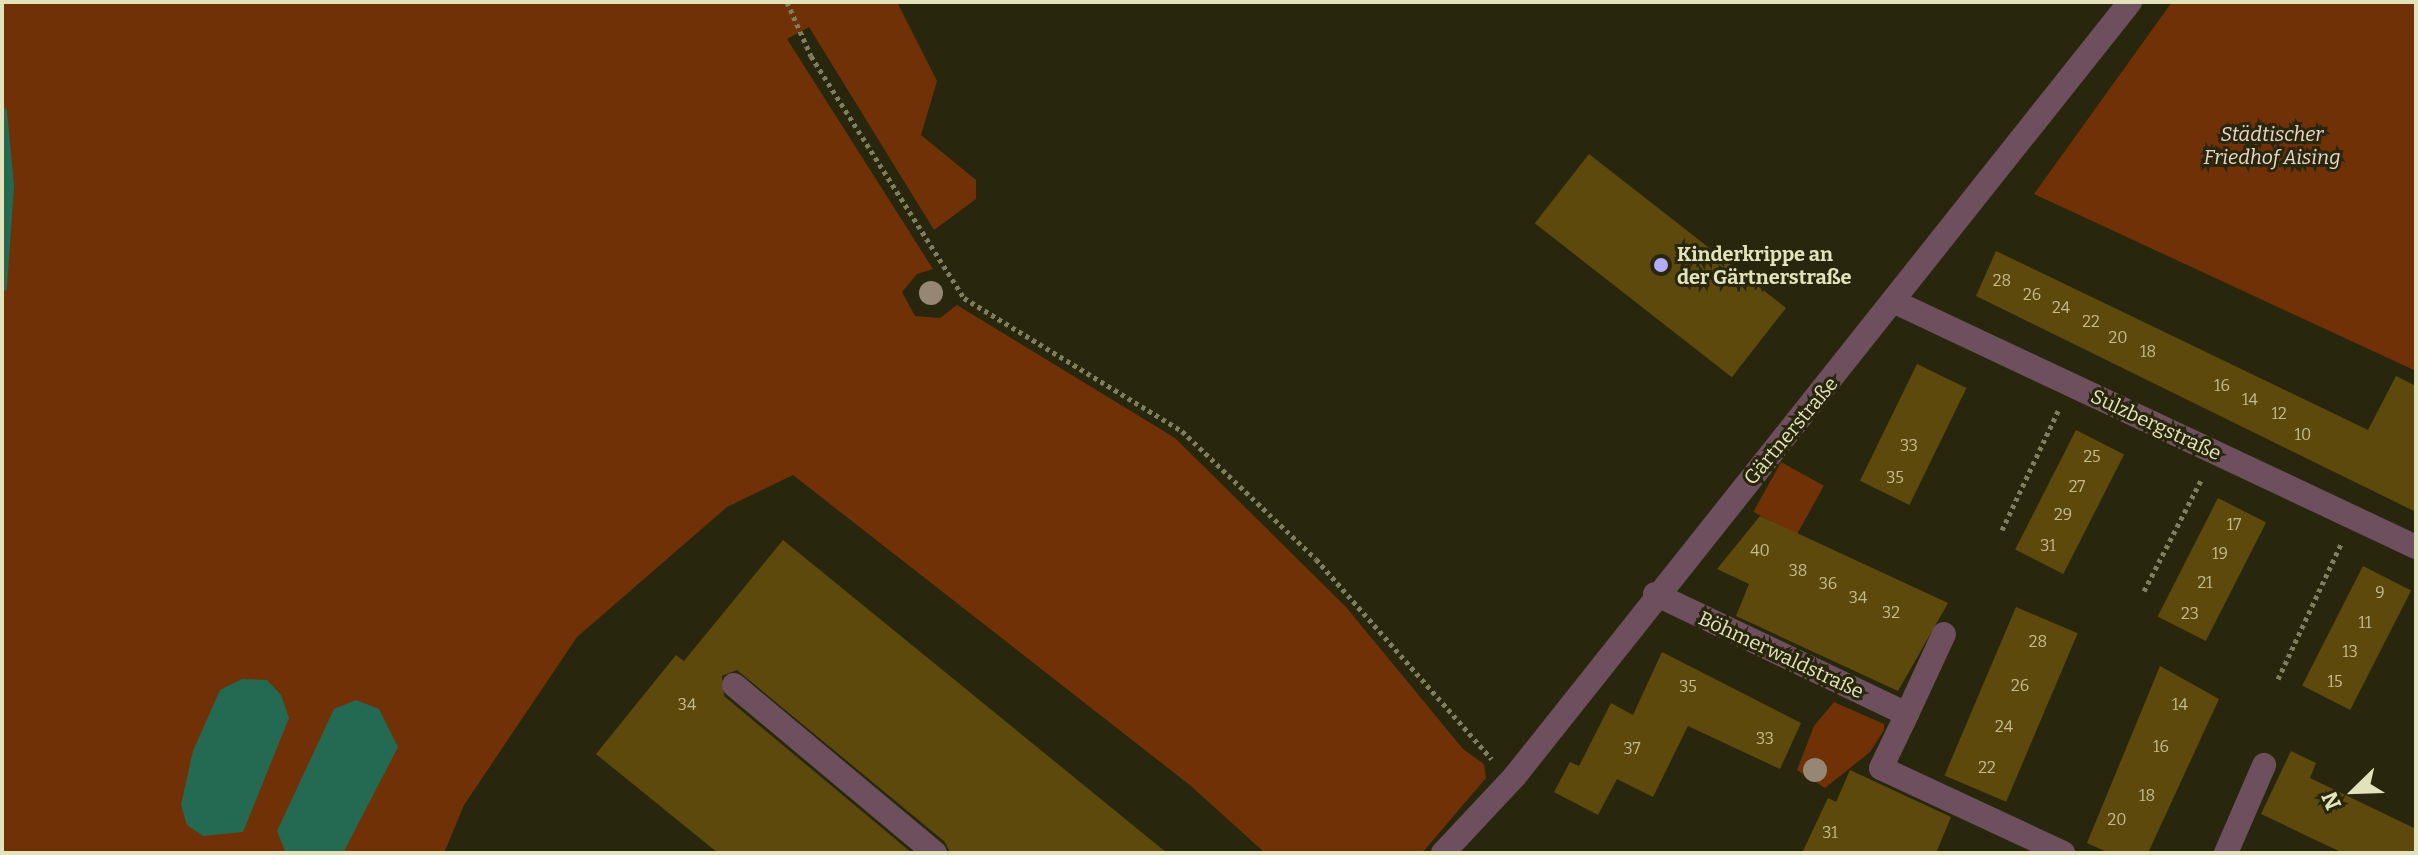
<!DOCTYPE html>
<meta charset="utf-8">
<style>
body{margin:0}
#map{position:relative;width:2418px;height:855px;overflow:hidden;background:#28270d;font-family:Bitter,serif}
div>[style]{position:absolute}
.green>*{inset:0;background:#703107;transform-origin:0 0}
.water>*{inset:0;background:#246a53}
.stream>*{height:10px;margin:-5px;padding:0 5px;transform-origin:5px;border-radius:5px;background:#246a53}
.building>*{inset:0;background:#5e490c;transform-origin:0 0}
.path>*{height:5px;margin-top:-2.5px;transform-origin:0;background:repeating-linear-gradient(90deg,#7f7f5e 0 4px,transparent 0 8px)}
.minor>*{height:24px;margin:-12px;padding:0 12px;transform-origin:12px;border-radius:12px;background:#6e4f5e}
.trees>*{width:24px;height:24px;margin:-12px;border-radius:50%;background:#958774}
.dots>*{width:22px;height:22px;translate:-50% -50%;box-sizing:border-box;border:4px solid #28270d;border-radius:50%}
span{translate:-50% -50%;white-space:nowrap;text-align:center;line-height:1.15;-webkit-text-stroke:6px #28270d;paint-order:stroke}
.number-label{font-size:16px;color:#c2bc8f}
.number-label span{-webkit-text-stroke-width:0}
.park-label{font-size:20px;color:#eed5c8;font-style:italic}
.poi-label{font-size:20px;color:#e3e3bb;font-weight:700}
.left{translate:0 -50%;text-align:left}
.street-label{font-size:20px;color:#e3e3bb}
.frame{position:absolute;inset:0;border:4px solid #e3e3bb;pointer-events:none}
.north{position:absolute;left:2314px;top:751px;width:80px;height:80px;-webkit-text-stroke:6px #28270d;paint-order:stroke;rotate:247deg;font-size:22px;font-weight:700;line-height:32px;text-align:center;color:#e3e3bb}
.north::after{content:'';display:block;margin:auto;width:28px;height:36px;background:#e3e3bb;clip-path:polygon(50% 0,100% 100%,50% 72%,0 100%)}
</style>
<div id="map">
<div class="green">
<div style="clip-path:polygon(2px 2px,897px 2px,937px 81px,921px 135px,976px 180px,976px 199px,934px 230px,809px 27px,787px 39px,933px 269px,917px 274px,902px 292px,915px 316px,940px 318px,957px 305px,1175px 438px,1346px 607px,1463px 749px,1484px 764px,1486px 778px,1422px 853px,1265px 853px,1191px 786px,793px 475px,727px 507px,577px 637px,464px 805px,444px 853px,2px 853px)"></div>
<div style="clip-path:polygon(2172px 2px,2416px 2px,2416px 371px,2034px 194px)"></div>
<div style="left:1781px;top:462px;width:49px;height:57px;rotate:29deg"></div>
<div style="clip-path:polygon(1834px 702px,1884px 724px,1884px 730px,1870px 752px,1825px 788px,1797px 770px,1814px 726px)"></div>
</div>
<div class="water">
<div style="clip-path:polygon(242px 679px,267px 680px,281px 695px,289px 718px,243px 832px,203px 836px,187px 825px,181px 805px,193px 751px,220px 690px)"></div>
<div style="clip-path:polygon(356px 700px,379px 709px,398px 747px,343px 853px,286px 853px,277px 831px,334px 709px)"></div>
</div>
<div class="stream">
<div style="left:2px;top:112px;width:74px;rotate:84.6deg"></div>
<div style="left:9px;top:186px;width:101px;rotate:94deg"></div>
</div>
<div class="building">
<div style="left:1589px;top:154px;width:250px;height:88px;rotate:38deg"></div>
<div style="clip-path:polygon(1996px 251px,2368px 430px,2396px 376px,2416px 386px,2416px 512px,1976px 296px)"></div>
<div style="left:1917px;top:364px;width:55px;height:130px;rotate:26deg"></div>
<div style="left:2076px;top:430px;width:54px;height:134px;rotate:27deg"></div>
<div style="left:2218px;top:498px;width:54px;height:133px;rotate:27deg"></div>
<div style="clip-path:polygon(1760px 516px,1948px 603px,1898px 691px,1736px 616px,1749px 584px,1717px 569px)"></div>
<div style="clip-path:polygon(783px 540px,1167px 853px,950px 853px,945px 842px,737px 670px,722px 676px,724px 696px,912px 853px,718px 853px,596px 754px,676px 655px,684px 661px)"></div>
<div style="left:2363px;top:566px;width:54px;height:134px;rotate:27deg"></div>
<div style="left:2016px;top:607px;width:67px;height:183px;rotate:23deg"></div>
<div style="clip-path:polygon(1662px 652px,1801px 723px,1780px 769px,1688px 726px,1653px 797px,1617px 779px,1598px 815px,1554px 792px,1570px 762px,1579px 766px,1611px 703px,1633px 715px)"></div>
<div style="clip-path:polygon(2160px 666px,2219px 699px,2148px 853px,2109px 853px,2087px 843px)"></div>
<div style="clip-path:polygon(2291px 751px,2316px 763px,2310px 778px,2416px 829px,2416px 853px,2343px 853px,2261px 814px)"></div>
<div style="clip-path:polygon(1850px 770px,1951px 817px,1936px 853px,1802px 853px,1828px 798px,1836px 802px)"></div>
</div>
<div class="path">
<div style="left:787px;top:2px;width:59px;rotate:66deg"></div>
<div style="left:811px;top:56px;width:286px;rotate:57.7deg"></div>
<div style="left:964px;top:298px;width:255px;rotate:31.4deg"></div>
<div style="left:1182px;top:431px;width:185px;rotate:43.7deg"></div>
<div style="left:1316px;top:559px;width:266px;rotate:48.7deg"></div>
<div style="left:2002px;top:530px;width:132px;rotate:-64.8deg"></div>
<div style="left:2144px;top:591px;width:127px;rotate:-62.8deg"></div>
<div style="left:2278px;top:679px;width:149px;rotate:-65deg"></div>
</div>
<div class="minor">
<div style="left:1897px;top:303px;width:573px;rotate:25.18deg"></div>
<div style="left:1655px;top:594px;width:279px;rotate:25.5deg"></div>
<div style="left:1907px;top:714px;width:60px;rotate:115.7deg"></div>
<div style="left:1881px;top:768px;width:201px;rotate:25deg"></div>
<div style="left:734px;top:685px;width:262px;rotate:39.9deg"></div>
<div style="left:1907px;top:714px;width:88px;rotate:-65.2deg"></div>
<div style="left:1443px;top:853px;width:105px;rotate:-46.9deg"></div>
<div style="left:1515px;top:776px;width:989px;rotate:-51.53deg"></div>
<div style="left:2226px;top:853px;width:96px;rotate:-66.6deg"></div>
</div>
<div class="trees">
<div style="left:931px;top:293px"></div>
<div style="left:1815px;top:770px"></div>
</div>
<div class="dots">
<div style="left:1661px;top:265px;background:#b3acf9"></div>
</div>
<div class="number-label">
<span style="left:2002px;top:281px">28</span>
<span style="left:2032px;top:295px">26</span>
<span style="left:2061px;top:308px">24</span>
<span style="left:2091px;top:322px">22</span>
<span style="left:2118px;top:338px">20</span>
<span style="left:2148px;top:352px">18</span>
<span style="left:2222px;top:386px">16</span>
<span style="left:2250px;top:400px">14</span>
<span style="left:2279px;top:414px">12</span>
<span style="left:2303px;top:435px">10</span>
<span style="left:1909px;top:446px">33</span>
<span style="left:2092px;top:457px">25</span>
<span style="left:1895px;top:478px">35</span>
<span style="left:2077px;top:487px">27</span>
<span style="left:2063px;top:515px">29</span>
<span style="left:2234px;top:525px">17</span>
<span style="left:2048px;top:546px">31</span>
<span style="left:1760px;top:551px">40</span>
<span style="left:2220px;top:554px">19</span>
<span style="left:1798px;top:571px">38</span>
<span style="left:2205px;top:583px">21</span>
<span style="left:1828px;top:584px">36</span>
<span style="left:2380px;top:593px">9</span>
<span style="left:1858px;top:598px">34</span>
<span style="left:1891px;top:613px">32</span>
<span style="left:2190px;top:614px">23</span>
<span style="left:2365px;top:623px">11</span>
<span style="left:2038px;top:642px">28</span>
<span style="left:2350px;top:652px">13</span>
<span style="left:2335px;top:682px">15</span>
<span style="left:2020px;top:686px">26</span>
<span style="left:1688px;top:687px">35</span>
<span style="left:687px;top:705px">34</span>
<span style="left:2180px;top:705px">14</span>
<span style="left:2004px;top:727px">24</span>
<span style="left:1765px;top:739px">33</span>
<span style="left:2161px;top:747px">16</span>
<span style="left:1632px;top:749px">37</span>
<span style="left:1987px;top:768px">22</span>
<span style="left:2147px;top:796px">18</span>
<span style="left:2117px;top:820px">20</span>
<span style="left:1830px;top:833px">31</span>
</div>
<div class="park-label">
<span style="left:2272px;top:146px">Städtischer<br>Friedhof Aising</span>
</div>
<div class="poi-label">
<span class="left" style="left:1677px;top:266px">Kinderkrippe an<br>der Gärtnerstraße</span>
</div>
<div class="street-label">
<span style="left:2156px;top:425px;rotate:25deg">Sulzbergstraße</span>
<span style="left:1791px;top:431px;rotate:-50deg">Gärtnerstraße</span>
<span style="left:1781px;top:655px;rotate:25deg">Böhmerwaldstraße</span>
</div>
<div class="frame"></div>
<div class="north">N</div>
</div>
